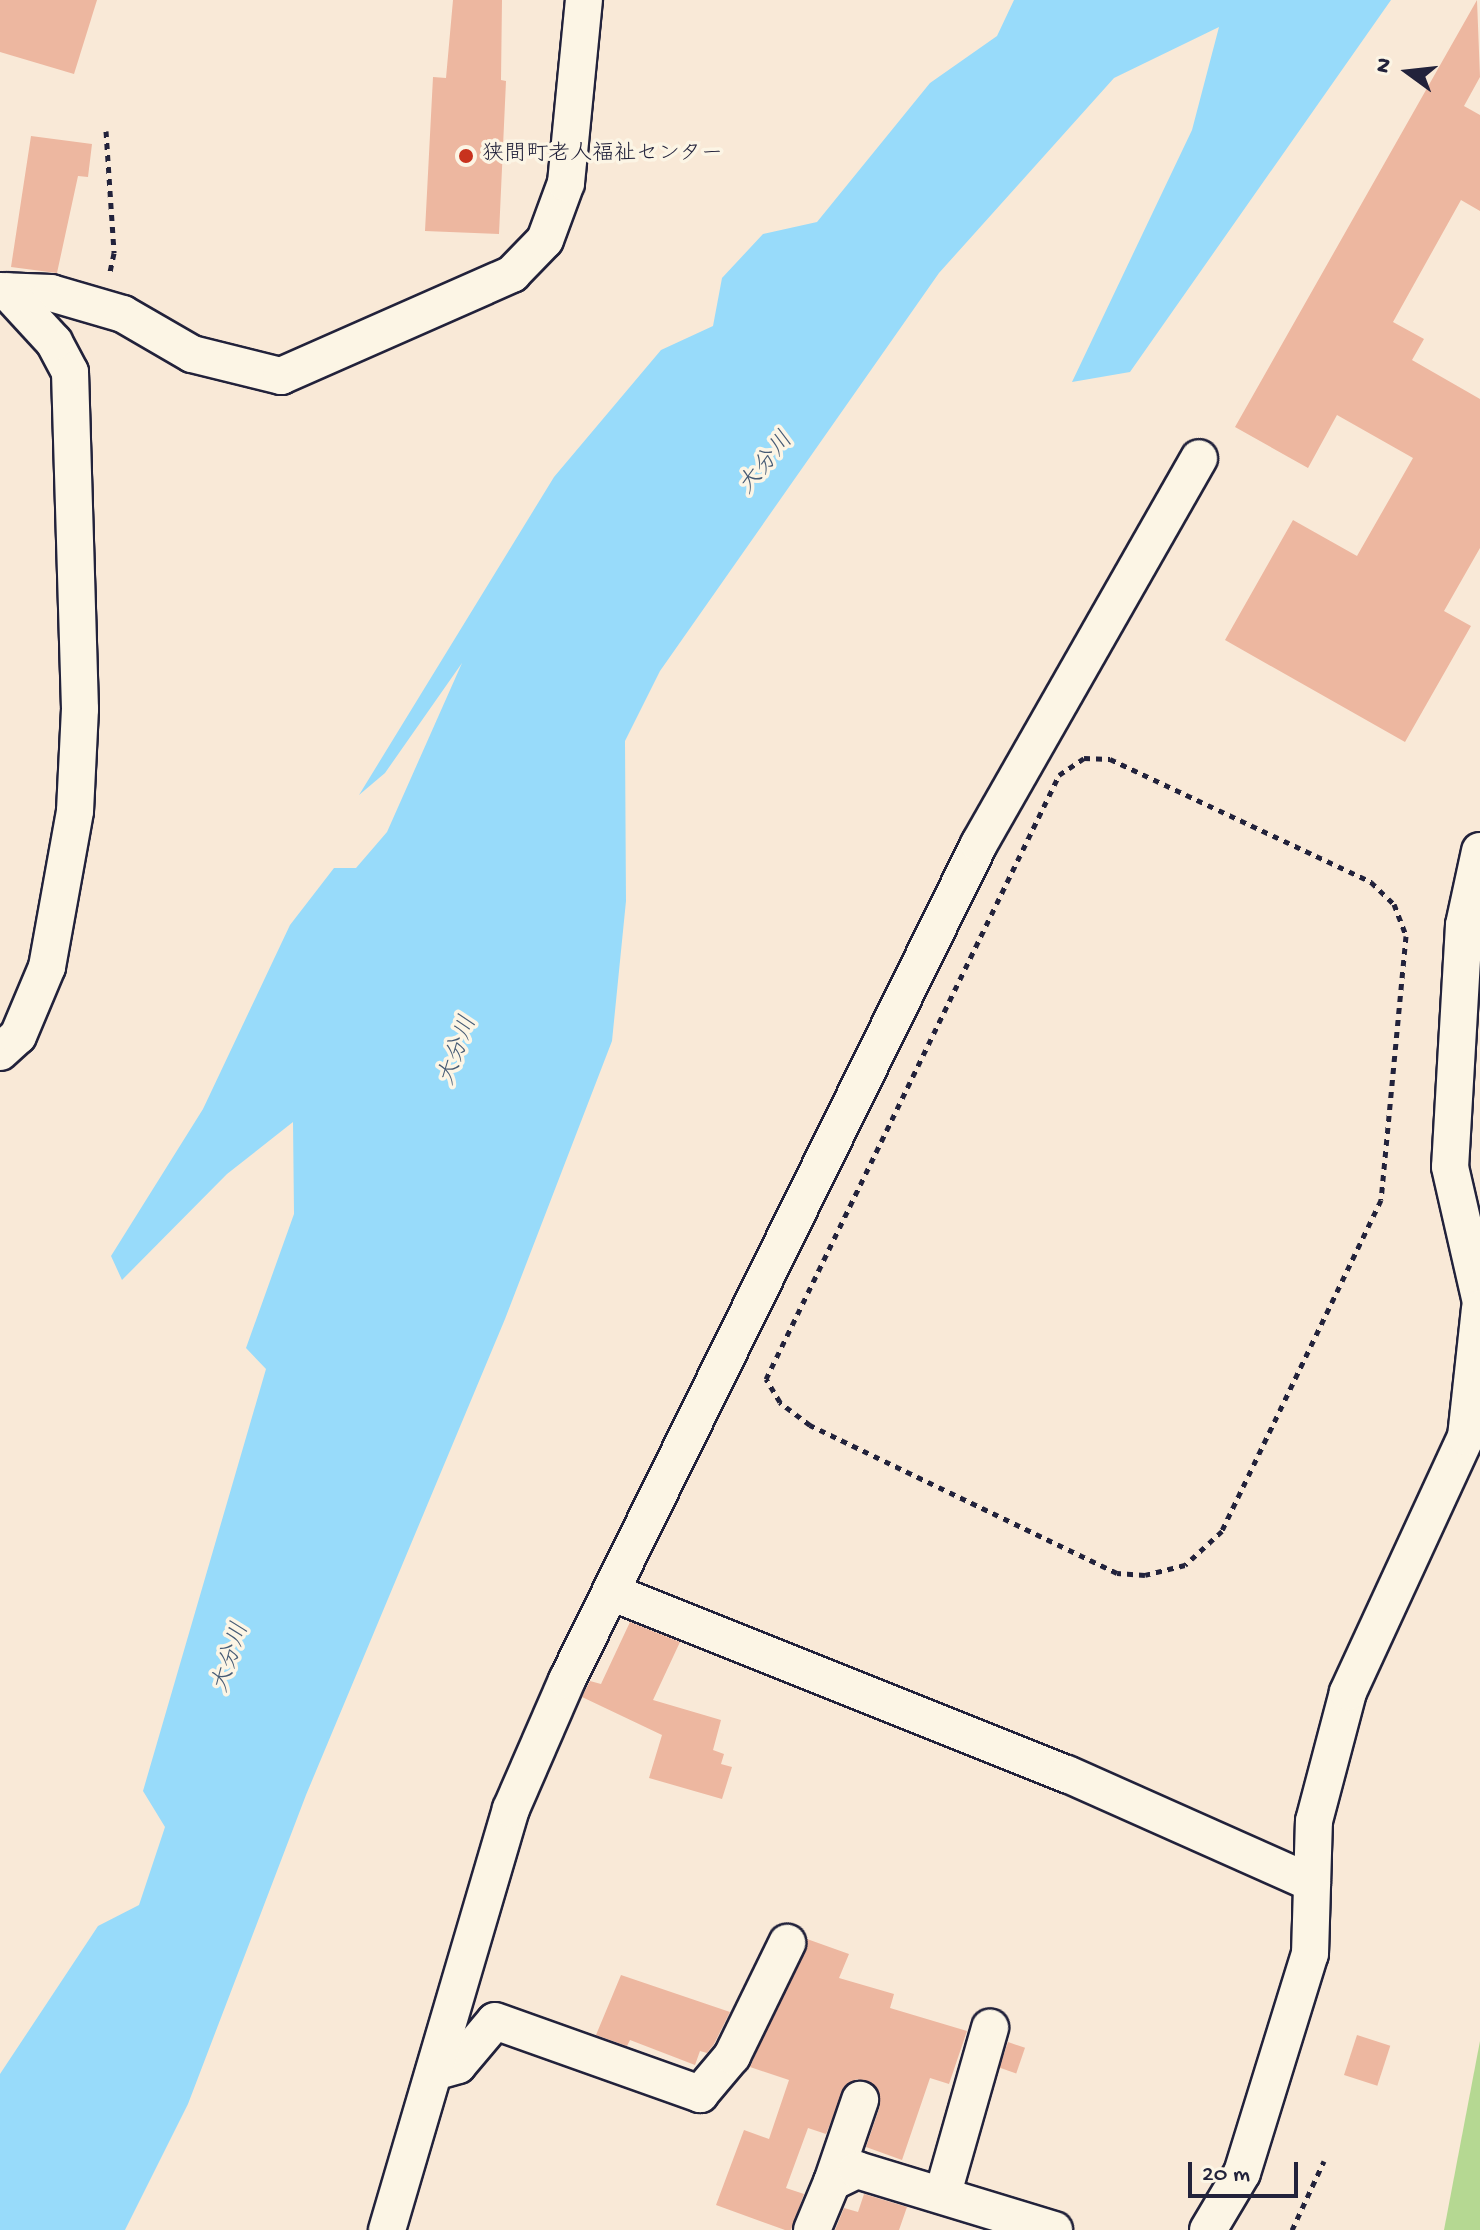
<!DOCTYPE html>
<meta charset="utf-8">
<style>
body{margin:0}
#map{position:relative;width:1480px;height:2230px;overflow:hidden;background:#f9e9d7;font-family:"Gochi Hand","Klee One",sans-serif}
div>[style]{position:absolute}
.green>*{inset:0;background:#b5d892}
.water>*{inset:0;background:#98dbfa}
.building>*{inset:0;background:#edb7a0;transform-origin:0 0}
.path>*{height:5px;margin-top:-2.5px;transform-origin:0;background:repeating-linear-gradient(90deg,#22223b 0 6px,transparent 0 12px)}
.roads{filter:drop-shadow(2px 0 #22223b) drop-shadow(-2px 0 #22223b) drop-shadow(0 2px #22223b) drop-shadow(0 -2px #22223b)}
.minor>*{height:36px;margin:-18px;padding:0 18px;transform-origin:18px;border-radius:18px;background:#fcf5e5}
.dots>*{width:22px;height:22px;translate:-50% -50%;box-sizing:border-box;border:4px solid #fcf5e5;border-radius:50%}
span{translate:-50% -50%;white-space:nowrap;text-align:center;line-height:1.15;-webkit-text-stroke:7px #fcf5e5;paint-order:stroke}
.poi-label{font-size:22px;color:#22223b}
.left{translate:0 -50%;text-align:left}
.water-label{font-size:24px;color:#455a74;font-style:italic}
.north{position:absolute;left:1368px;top:32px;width:80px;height:80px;-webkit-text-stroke:6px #fcf5e5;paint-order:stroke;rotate:285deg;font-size:22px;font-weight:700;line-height:32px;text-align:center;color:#22223b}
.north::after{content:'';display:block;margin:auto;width:28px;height:36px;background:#22223b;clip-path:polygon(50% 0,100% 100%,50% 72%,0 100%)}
.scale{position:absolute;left:1188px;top:2162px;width:110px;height:36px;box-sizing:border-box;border:4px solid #22223b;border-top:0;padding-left:10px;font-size:24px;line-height:28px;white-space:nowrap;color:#22223b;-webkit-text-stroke:6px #fcf5e5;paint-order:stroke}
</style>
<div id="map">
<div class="green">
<div style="clip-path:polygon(1480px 2041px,1480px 2230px,1444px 2230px)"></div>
</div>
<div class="water">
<div style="clip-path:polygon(1014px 0,1391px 0,1130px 372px,1072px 382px,1192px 130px,1219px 27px,1114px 78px,939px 273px,660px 671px,625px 741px,626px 901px,612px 1041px,505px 1319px,306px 1795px,188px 2104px,125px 2230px,0 2230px,0 2074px,98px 1926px,139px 1905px,165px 1827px,143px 1791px,266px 1369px,246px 1348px,294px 1214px,293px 1122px,227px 1174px,122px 1280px,111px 1256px,203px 1109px,290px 925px,334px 868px,356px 868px,387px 832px,462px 663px,385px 773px,359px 795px,554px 477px,661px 350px,713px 326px,722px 278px,763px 234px,817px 222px,930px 83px,997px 36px)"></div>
</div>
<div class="building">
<div style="clip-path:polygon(0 0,97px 0,74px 74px,0 52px)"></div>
<div style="clip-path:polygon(453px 0,502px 0,501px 80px,506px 81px,499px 234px,425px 231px,433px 77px,446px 78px)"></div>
<div style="clip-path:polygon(1477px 0,1480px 77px,1464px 106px,1480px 115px,1480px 211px,1461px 200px,1393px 322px,1424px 339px,1412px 360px,1480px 399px,1480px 548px,1444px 611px,1471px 626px,1405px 742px,1225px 640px,1293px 520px,1357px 556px,1413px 458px,1337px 415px,1308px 468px,1235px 427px)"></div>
<div style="clip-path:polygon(31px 136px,92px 144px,88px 177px,78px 176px,57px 273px,11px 267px)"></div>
<div style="clip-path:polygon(630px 1622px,680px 1642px,653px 1700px,721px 1720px,713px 1750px,724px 1754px,721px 1764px,732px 1767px,722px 1799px,649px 1778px,662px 1735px,582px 1697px,590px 1681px,601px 1684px)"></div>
<div style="clip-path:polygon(807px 1939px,849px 1954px,839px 1978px,894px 1994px,890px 2008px,967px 2031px,949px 2084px,930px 2078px,902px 2160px,866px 2147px,880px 2106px,876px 2087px,857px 2079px,846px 2085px,826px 2134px,808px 2128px,786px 2188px,804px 2194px,791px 2230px,785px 2230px,716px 2205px,744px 2130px,769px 2139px,789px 2080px,750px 2067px)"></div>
<div style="clip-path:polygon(621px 1975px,730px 2012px,714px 2044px,707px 2053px,700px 2051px,695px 2065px,630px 2040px,627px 2046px,596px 2035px)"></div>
<div style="left:1357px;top:2035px;width:35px;height:42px;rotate:18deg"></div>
<div style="left:1008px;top:2042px;width:18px;height:27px;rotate:19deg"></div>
<div style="clip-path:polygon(864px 2194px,907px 2207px,899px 2230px,835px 2230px,844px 2208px,858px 2212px)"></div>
</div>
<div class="path">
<div style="left:106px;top:131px;width:122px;rotate:86.2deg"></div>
<div style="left:114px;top:253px;width:19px;rotate:102deg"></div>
<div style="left:1084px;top:758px;width:26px;rotate:2deg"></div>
<div style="left:1110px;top:759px;width:289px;rotate:25.2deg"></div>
<div style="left:1371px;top:882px;width:32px;rotate:44deg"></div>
<div style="left:1394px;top:904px;width:34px;rotate:69deg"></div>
<div style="left:1406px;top:936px;width:265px;rotate:95.4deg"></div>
<div style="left:1381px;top:1200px;width:367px;rotate:115.7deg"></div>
<div style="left:1222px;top:1531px;width:50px;rotate:137.4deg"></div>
<div style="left:1185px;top:1565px;width:41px;rotate:166deg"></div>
<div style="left:1145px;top:1575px;width:28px;rotate:-176deg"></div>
<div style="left:1117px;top:1573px;width:341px;rotate:-154.3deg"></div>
<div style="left:810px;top:1425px;width:38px;rotate:-143deg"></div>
<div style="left:780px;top:1402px;width:27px;rotate:-121deg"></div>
<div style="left:766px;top:1379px;width:671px;rotate:-64.12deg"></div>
<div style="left:1059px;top:775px;width:30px;rotate:-34deg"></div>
<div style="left:1292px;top:2230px;width:76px;rotate:-65.1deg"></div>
</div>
<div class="roads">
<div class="minor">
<div style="left:0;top:291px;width:51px;rotate:2.2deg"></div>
<div style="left:51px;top:293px;width:75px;rotate:16.3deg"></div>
<div style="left:123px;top:314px;width:80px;rotate:30.1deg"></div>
<div style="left:192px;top:354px;width:92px;rotate:13.9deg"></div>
<div style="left:281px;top:376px;width:253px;rotate:-23.8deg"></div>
<div style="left:512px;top:274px;width:47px;rotate:-45.9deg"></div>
<div style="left:545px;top:240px;width:61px;rotate:-69.8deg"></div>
<div style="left:566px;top:183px;width:184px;rotate:-84.4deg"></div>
<div style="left:1480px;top:851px;width:76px;rotate:102.2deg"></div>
<div style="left:1464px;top:925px;width:242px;rotate:93.3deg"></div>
<div style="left:1450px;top:1167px;width:134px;rotate:77.1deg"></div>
<div style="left:0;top:1052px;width:24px;rotate:-42deg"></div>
<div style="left:18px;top:1036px;width:75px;rotate:-67.2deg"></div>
<div style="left:47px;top:967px;width:158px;rotate:-79.8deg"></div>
<div style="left:75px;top:811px;width:102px;rotate:-87.2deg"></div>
<div style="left:80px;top:709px;width:337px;rotate:-91.7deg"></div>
<div style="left:70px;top:372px;width:34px;rotate:-118deg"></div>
<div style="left:54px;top:342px;width:69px;rotate:-132.7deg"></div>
<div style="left:611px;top:1592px;width:491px;rotate:21.8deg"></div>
<div style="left:1067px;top:1774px;width:268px;rotate:24deg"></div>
<div style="left:434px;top:2072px;width:25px;rotate:-16deg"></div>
<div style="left:458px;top:2065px;width:57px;rotate:-49.9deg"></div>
<div style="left:495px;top:2021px;width:218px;rotate:19.6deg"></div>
<div style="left:700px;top:2094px;width:50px;rotate:-49.9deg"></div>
<div style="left:732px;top:2056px;width:126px;rotate:-64deg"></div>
<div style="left:832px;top:2182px;width:87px;rotate:-71.1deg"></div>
<div style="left:943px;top:2193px;width:172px;rotate:-74.1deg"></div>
<div style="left:387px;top:2230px;width:439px;rotate:-73.6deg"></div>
<div style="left:511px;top:1809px;width:141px;rotate:-66.5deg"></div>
<div style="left:567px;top:1680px;width:932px;rotate:-63.76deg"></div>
<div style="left:979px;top:844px;width:444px;rotate:-60.3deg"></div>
<div style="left:812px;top:2230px;width:52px;rotate:-67.4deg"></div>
<div style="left:832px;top:2182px;width:28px;rotate:-26deg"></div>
<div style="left:857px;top:2170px;width:206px;rotate:16.9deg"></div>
<div style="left:1208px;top:2230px;width:66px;rotate:-59.2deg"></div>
<div style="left:1242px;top:2173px;width:229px;rotate:-72.8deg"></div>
<div style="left:1310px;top:1954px;width:133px;rotate:-88.3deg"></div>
<div style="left:1314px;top:1821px;width:133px;rotate:-75.2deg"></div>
<div style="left:1348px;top:1692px;width:281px;rotate:-65.2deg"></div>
<div style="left:1466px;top:1437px;width:129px;rotate:-83.8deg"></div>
</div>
</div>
<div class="dots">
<div style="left:466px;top:156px;background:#c8321e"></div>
</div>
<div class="poi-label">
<span class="left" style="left:482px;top:156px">狭間町老人福祉センター</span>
</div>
<div class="water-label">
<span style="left:767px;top:464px;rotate:-51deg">大分川</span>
<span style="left:459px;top:1051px;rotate:-70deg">大分川</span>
<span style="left:232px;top:1658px;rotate:-72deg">大分川</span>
</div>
<div class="north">N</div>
<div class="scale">20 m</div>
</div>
